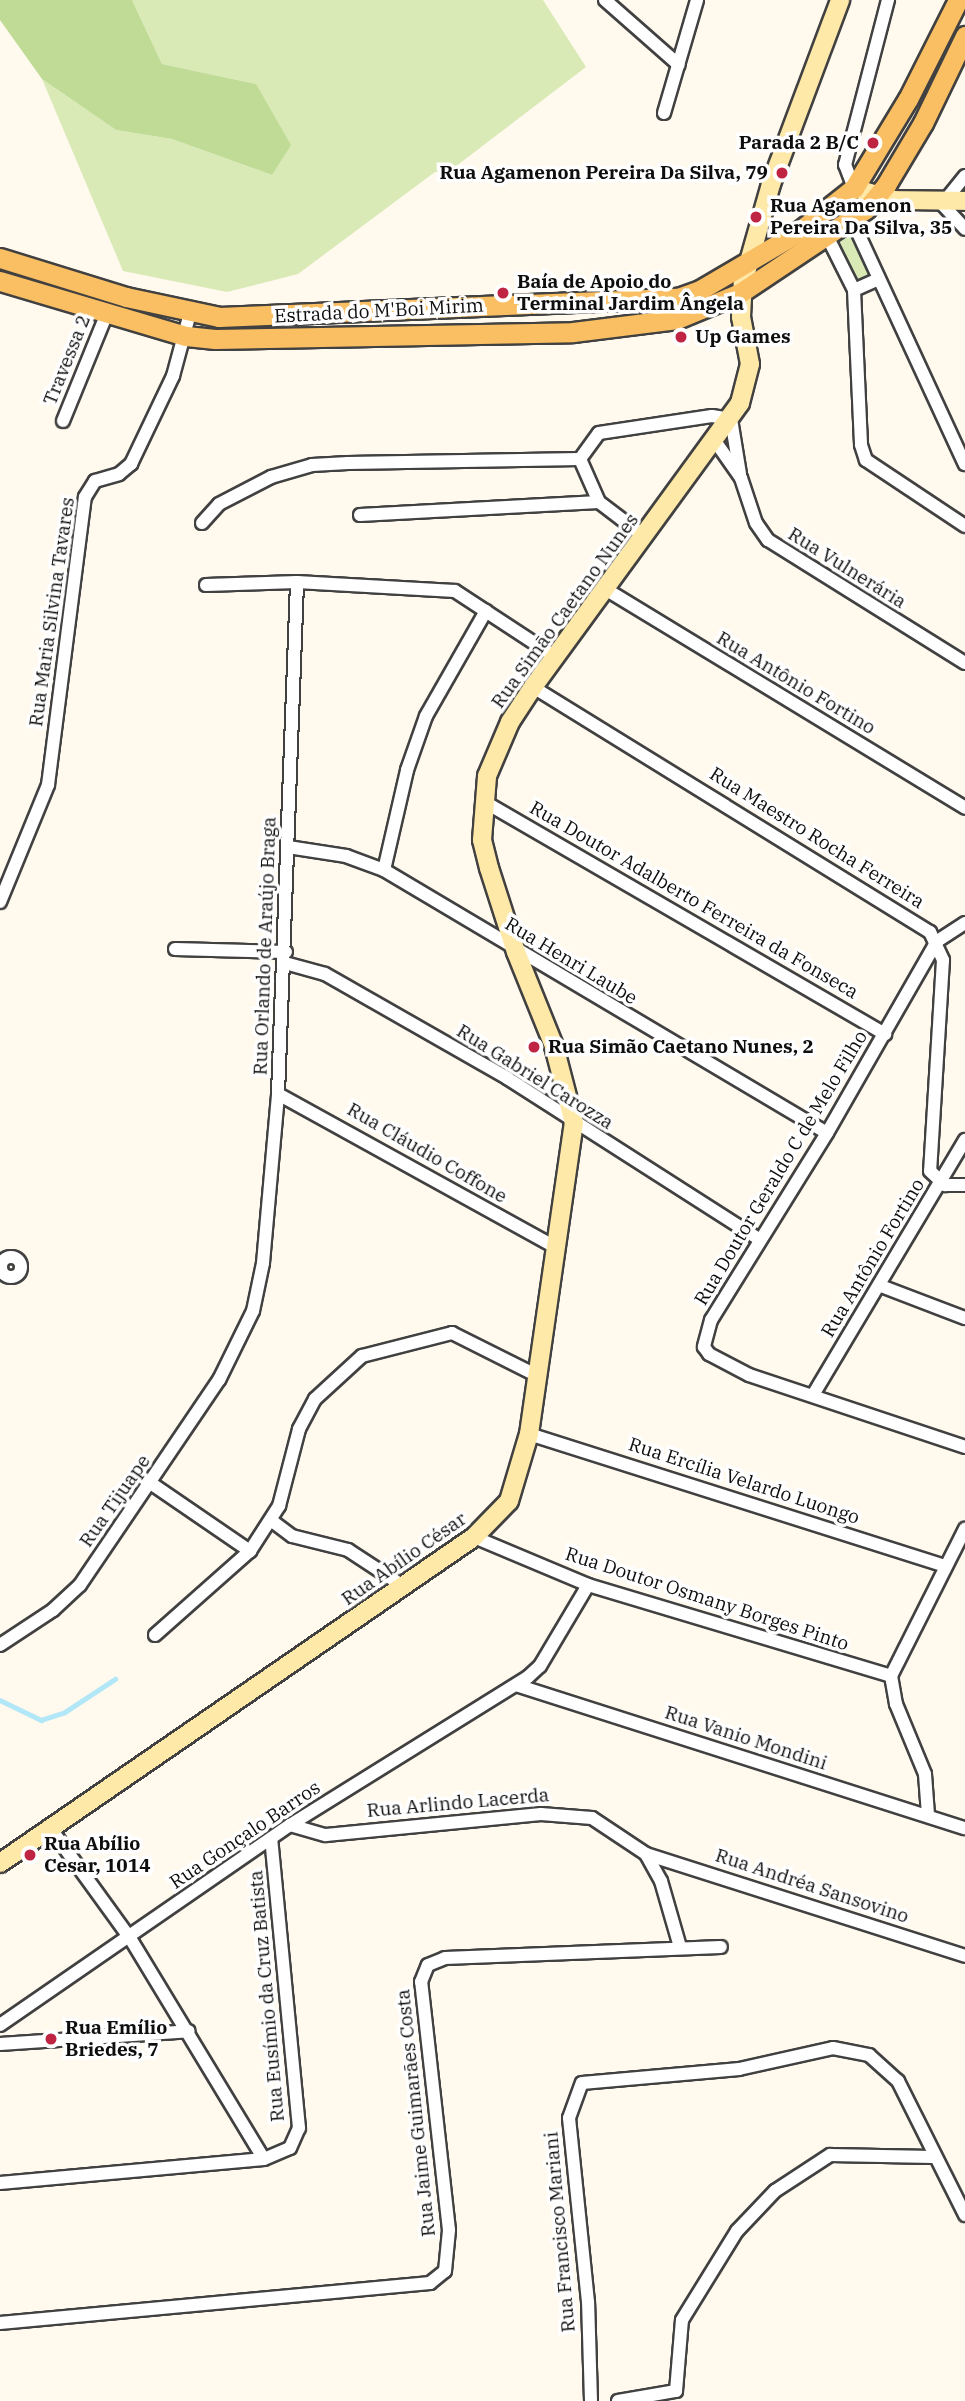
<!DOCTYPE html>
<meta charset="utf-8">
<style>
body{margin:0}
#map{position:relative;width:965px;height:2401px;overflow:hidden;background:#fff9ee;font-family:"IBM Plex Serif",serif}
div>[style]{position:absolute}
.green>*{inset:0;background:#d9eab7}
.forest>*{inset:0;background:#bfdb96}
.stream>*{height:4.5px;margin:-2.25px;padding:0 2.25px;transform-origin:2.25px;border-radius:2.25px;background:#b2e7f7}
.roads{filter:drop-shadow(2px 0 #414141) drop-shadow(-2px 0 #414141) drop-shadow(0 2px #414141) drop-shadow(0 -2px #414141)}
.street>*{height:12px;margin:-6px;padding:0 6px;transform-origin:6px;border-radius:6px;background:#fff}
.street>.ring{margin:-6px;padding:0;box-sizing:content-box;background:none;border:12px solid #fff;border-radius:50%}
.secondary>*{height:18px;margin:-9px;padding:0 9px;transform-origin:9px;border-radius:9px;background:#ffe9a9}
.primary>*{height:19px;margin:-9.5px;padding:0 9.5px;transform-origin:9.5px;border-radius:9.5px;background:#fabf63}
.dots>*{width:19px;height:19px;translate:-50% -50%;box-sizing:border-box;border:4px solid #fff;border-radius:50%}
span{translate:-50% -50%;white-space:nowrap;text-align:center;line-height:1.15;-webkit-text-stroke:7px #fff;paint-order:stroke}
.poi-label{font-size:19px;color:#0e0e0e;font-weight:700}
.right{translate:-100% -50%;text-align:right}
.left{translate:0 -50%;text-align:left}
.street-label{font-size:19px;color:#0e0e0e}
</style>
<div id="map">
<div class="green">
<div style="clip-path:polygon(132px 0,543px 0,586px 67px,451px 170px,435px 172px,298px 274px,227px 292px,123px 271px,42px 79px,116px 130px,172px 139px,272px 175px,256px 84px,162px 64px)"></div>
<div style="clip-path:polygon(852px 230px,878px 275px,857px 285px,836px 241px)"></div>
</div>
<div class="forest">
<div style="clip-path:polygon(0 0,132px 0,162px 64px,256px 84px,291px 145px,272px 175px,172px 139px,116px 130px,42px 79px,0 20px)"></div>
</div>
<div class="stream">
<div style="left:0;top:1700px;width:46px;rotate:26deg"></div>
<div style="left:41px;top:1720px;width:25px;rotate:-18deg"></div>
<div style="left:65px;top:1712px;width:60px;rotate:-33.4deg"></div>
</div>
<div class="roads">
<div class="street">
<div style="left:605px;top:0;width:98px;rotate:41.3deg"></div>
<div style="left:664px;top:113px;width:118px;rotate:-73.7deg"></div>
<div style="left:965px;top:176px;width:36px;rotate:129deg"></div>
<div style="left:942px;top:204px;width:34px;rotate:47deg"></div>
<div style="left:854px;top:188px;width:25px;rotate:-111deg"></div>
<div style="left:845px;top:165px;width:171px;rotate:-75.4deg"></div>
<div style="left:852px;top:220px;width:269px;rotate:65.2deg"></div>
<div style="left:828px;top:238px;width:58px;rotate:63.4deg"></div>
<div style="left:854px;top:290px;width:155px;rotate:87.4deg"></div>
<div style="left:861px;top:445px;width:16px;rotate:72deg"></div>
<div style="left:866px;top:460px;width:119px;rotate:33.7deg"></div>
<div style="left:854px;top:290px;width:27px;rotate:-24deg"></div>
<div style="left:63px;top:421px;width:117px;rotate:-67.8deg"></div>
<div style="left:715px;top:441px;width:45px;rotate:54.9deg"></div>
<div style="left:741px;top:478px;width:47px;rotate:71.6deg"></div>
<div style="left:756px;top:523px;width:21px;rotate:55deg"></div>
<div style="left:768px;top:540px;width:232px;rotate:32deg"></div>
<div style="left:580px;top:459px;width:32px;rotate:-54deg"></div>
<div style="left:599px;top:433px;width:114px;rotate:-8.6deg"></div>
<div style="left:712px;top:416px;width:19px;rotate:9deg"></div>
<div style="left:731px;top:419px;width:56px;rotate:80.7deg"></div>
<div style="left:360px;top:515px;width:239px;rotate:-3.1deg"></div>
<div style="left:599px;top:502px;width:58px;rotate:37.3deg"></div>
<div style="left:202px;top:523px;width:25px;rotate:-48deg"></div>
<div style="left:219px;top:504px;width:59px;rotate:-27.4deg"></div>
<div style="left:271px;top:477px;width:43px;rotate:-16.3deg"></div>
<div style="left:312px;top:465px;width:36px;rotate:-3deg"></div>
<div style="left:348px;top:463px;width:232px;rotate:-1deg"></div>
<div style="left:580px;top:459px;width:47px;rotate:66.2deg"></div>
<div style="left:206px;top:585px;width:91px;rotate:-1.9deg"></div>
<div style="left:297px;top:582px;width:158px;rotate:3.3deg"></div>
<div style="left:455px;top:591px;width:118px;rotate:33.3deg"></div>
<div style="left:607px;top:590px;width:419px;rotate:31.3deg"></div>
<div style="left:533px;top:687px;width:467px;rotate:31.7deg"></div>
<div style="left:930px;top:932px;width:31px;rotate:65deg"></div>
<div style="left:943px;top:960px;width:211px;rotate:93.5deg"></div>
<div style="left:930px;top:1171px;width:21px;rotate:43deg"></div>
<div style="left:945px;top:1185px;width:20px"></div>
<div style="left:483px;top:801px;width:465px;rotate:30.1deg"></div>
<div style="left:288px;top:847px;width:59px;rotate:8.8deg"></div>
<div style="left:346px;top:856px;width:40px;rotate:20.2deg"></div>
<div style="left:384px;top:870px;width:515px;rotate:30.7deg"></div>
<div style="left:384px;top:870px;width:103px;rotate:-77deg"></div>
<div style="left:407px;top:770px;width:57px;rotate:-70.6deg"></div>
<div style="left:426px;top:716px;width:121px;rotate:-60.3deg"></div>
<div style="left:0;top:902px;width:126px;rotate:-67.7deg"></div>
<div style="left:48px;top:785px;width:290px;rotate:-82.7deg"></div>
<div style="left:85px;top:497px;width:19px;rotate:-58deg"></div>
<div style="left:95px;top:481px;width:25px;rotate:-16deg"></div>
<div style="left:119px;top:474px;width:16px;rotate:-40deg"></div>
<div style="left:131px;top:464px;width:98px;rotate:-64.5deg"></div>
<div style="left:173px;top:376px;width:65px;rotate:-74.9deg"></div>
<div style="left:965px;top:923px;width:33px;rotate:147deg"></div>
<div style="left:937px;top:941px;width:221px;rotate:119.8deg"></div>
<div style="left:827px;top:1133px;width:220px;rotate:121.8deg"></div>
<div style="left:711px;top:1320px;width:28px;rotate:105deg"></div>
<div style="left:704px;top:1347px;width:9px;rotate:54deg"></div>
<div style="left:709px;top:1354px;width:45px;rotate:27.7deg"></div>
<div style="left:749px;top:1375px;width:228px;rotate:18.4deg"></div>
<div style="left:175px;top:949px;width:111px;rotate:1.5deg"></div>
<div style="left:285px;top:963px;width:41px;rotate:15.4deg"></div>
<div style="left:325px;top:974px;width:210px;rotate:29.7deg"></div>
<div style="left:507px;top:1078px;width:297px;rotate:32.6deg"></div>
<div style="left:278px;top:1094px;width:316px;rotate:28.9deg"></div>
<div class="ring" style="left:1px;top:1257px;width:8px;height:8px"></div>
<div style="left:881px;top:1286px;width:90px;rotate:20.9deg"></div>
<div style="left:813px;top:1395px;width:297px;rotate:-59.2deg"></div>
<div style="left:529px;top:1434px;width:437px;rotate:17.6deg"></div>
<div style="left:152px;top:1484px;width:119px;rotate:34.4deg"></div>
<div style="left:250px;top:1551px;width:54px;rotate:-57.2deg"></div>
<div style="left:279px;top:1506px;width:80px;rotate:-75.4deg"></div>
<div style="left:299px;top:1429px;width:34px;rotate:-62deg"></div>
<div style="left:315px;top:1399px;width:64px;rotate:-42.5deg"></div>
<div style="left:362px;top:1356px;width:93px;rotate:-14.3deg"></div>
<div style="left:452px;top:1333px;width:94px;rotate:26.6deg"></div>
<div style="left:272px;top:1521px;width:25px;rotate:37deg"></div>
<div style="left:292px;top:1536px;width:58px;rotate:14deg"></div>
<div style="left:348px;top:1550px;width:66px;rotate:33.2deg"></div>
<div style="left:474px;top:1537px;width:124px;rotate:22.8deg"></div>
<div style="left:588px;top:1585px;width:316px;rotate:16.7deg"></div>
<div style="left:155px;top:1635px;width:127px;rotate:-41.5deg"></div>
<div style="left:0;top:1645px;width:64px;rotate:-33.4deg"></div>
<div style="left:53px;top:1610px;width:37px;rotate:-43deg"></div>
<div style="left:80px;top:1585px;width:248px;rotate:-55.9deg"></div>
<div style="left:219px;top:1380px;width:77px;rotate:-63.8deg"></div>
<div style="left:253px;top:1311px;width:49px;rotate:-78.2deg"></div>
<div style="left:263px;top:1263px;width:170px;rotate:-84.9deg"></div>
<div style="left:278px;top:1094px;width:512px;rotate:-87.87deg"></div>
<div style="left:516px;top:1685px;width:471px;rotate:17.7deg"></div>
<div style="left:928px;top:1815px;width:41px;rotate:-94.2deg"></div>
<div style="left:925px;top:1774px;width:76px;rotate:-112.5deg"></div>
<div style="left:896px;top:1704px;width:28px;rotate:-100deg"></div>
<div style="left:891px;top:1676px;width:165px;rotate:-63.3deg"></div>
<div style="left:290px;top:1825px;width:37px;rotate:16deg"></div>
<div style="left:326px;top:1835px;width:216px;rotate:-5.6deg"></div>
<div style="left:541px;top:1814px;width:51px;rotate:4.5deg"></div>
<div style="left:592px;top:1818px;width:65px;rotate:33.7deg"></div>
<div style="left:646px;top:1854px;width:31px;rotate:61deg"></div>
<div style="left:661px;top:1881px;width:69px;rotate:73.9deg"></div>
<div style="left:51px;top:1829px;width:135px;rotate:54.1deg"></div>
<div style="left:130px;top:1938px;width:258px;rotate:58.8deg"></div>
<div style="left:646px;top:1854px;width:335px;rotate:17.7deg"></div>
<div style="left:0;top:2025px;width:352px;rotate:-34.6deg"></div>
<div style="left:290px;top:1825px;width:280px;rotate:-31.9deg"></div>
<div style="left:528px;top:1677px;width:16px;rotate:-43deg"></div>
<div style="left:540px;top:1666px;width:94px;rotate:-59.3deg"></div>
<div style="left:0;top:2044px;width:189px;rotate:-3.9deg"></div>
<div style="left:0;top:2183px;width:265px;rotate:-5.2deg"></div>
<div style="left:264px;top:2159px;width:28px;rotate:-23deg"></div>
<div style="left:290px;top:2148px;width:22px;rotate:-66deg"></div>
<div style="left:299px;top:2128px;width:290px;rotate:-95.5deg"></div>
<div style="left:0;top:2323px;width:432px;rotate:-5.3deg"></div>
<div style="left:430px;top:2283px;width:19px;rotate:-39deg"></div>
<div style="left:445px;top:2271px;width:41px;rotate:-84.4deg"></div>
<div style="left:449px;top:2230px;width:250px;rotate:-96.4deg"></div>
<div style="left:421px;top:1982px;width:18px;rotate:-68deg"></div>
<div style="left:428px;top:1965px;width:18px;rotate:-22deg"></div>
<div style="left:445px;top:1958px;width:276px;rotate:-2.3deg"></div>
<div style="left:591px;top:2401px;width:99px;rotate:-91.7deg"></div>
<div style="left:588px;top:2302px;width:185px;rotate:-95.9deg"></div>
<div style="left:569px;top:2118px;width:37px;rotate:-70deg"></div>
<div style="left:582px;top:2083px;width:158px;rotate:-5.1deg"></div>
<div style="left:739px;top:2069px;width:96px;rotate:-12.6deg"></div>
<div style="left:833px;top:2048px;width:37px;rotate:11deg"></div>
<div style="left:869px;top:2055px;width:39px;rotate:42deg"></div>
<div style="left:898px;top:2081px;width:150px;rotate:63.4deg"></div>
<div style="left:618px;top:2401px;width:59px;rotate:-9.8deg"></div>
<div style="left:676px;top:2391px;width:71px;rotate:-85.2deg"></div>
<div style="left:682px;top:2320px;width:105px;rotate:-58.3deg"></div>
<div style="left:737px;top:2231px;width:55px;rotate:-46.5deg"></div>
<div style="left:775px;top:2191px;width:66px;rotate:-33.2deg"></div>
<div style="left:830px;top:2155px;width:103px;rotate:1.1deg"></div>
</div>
<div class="secondary">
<div style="left:854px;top:188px;width:42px;rotate:16.7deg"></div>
<div style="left:894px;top:200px;width:71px;rotate:0.8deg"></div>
<div style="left:0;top:1863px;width:575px;rotate:-34.52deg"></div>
<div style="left:474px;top:1537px;width:50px;rotate:-45.8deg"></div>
<div style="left:509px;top:1501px;width:70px;rotate:-73.4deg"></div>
<div style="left:529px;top:1434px;width:314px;rotate:-81.8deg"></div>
<div style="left:574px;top:1123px;width:80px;rotate:-104.6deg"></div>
<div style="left:554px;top:1046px;width:101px;rotate:-112deg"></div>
<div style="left:516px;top:952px;width:88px;rotate:-107.8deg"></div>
<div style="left:489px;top:868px;width:29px;rotate:-104deg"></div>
<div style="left:482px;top:840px;width:64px;rotate:-85.5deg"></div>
<div style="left:487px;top:776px;width:59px;rotate:-66.9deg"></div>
<div style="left:510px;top:722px;width:42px;rotate:-56.7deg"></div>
<div style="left:533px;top:687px;width:351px;rotate:-53.9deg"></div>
<div style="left:740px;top:403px;width:40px;rotate:-75.6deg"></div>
<div style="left:750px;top:364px;width:48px;rotate:-100.8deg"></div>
<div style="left:741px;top:317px;width:34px;rotate:-87deg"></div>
<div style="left:743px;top:283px;width:103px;rotate:-74.2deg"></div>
<div style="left:771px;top:184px;width:197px;rotate:-69.4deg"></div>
</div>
<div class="primary">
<div style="left:0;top:258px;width:132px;rotate:17.2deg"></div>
<div style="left:126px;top:297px;width:95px;rotate:12.1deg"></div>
<div style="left:219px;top:317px;width:459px;rotate:-2.4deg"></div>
<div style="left:678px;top:298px;width:23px;rotate:-20deg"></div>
<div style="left:700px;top:290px;width:113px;rotate:-30.4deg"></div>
<div style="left:797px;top:233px;width:73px;rotate:-38.3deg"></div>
<div style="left:854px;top:188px;width:104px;rotate:-58.8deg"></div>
<div style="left:908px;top:99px;width:111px;rotate:-63.2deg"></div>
<div style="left:0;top:281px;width:194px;rotate:16.5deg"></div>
<div style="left:186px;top:336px;width:29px;rotate:6deg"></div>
<div style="left:215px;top:339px;width:358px;rotate:-1.1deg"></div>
<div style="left:573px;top:332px;width:105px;rotate:-7.1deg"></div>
<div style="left:677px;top:319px;width:68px;rotate:-22.4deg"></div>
<div style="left:740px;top:293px;width:151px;rotate:-33.7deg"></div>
<div style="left:866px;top:209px;width:31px;rotate:-50deg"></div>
<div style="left:886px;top:185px;width:72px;rotate:-59.2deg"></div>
<div style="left:923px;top:123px;width:97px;rotate:-64.2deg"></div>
</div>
</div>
<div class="dots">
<div style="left:873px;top:143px;background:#bf2442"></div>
<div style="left:782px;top:173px;background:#bf2442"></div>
<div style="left:756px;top:217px;background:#bf2442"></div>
<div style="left:503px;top:293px;background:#bf2442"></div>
<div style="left:681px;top:337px;background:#bf2442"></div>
<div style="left:534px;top:1047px;background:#bf2442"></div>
<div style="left:30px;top:1855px;background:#bf2442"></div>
<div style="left:51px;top:2039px;background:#bf2442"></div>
</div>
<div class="poi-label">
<span class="right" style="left:859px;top:143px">Parada 2 B/C</span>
<span class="right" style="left:768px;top:173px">Rua Agamenon Pereira Da Silva, 79</span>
<span class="left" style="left:770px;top:217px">Rua Agamenon<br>Pereira Da Silva, 35</span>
<span class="left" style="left:517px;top:293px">Baía de Apoio do<br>Terminal Jardim Ângela</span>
<span class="left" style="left:695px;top:337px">Up Games</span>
<span class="left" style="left:548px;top:1047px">Rua Simão Caetano Nunes, 2</span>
<span class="left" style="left:44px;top:1855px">Rua Abílio<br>Cesar, 1014</span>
<span class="left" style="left:65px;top:2039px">Rua Emílio<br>Briedes, 7</span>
</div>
<div class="street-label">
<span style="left:379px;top:311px;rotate:-3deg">Estrada do M'Boi Mirim</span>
<span style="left:67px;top:360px;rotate:-68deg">Travessa 2</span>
<span style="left:847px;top:568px;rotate:32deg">Rua Vulnerária</span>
<span style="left:565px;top:611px;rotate:-54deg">Rua Simão Caetano Nunes</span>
<span style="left:52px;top:612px;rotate:-82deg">Rua Maria Silvina Tavares</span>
<span style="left:796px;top:683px;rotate:31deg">Rua Antônio Fortino</span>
<span style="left:817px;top:838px;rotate:32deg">Rua Maestro Rocha Ferreira</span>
<span style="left:694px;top:900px;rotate:30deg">Rua Doutor Adalberto Ferreira da Fonseca</span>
<span style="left:265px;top:946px;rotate:-88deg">Rua Orlando de Araújo Braga</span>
<span style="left:571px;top:961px;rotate:31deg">Rua Henri Laube</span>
<span style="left:535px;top:1077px;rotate:32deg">Rua Gabriel Carozza</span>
<span style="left:427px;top:1153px;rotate:30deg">Rua Cláudio Coffone</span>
<span style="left:781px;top:1168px;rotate:-59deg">Rua Doutor Geraldo C de Melo Filho</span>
<span style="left:873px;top:1258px;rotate:-59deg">Rua Antônio Fortino</span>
<span style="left:744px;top:1481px;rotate:18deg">Rua Ercília Velardo Luongo</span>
<span style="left:115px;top:1501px;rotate:-55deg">Rua Tijuape</span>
<span style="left:404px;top:1559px;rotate:-35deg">Rua Abílio César</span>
<span style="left:707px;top:1599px;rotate:18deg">Rua Doutor Osmany Borges Pinto</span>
<span style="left:746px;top:1738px;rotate:18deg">Rua Vanio Mondini</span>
<span style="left:458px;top:1803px;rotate:-5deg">Rua Arlindo Lacerda</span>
<span style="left:245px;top:1835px;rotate:-34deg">Rua Gonçalo Barros</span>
<span style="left:812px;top:1886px;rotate:18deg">Rua Andréa Sansovino</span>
<span style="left:267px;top:1996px;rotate:-95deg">Rua Eusímio da Cruz Batista</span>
<span style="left:416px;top:2113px;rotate:-96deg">Rua Jaime Guimarães Costa</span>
<span style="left:560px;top:2232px;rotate:-95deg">Rua Francisco Mariani</span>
</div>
</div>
